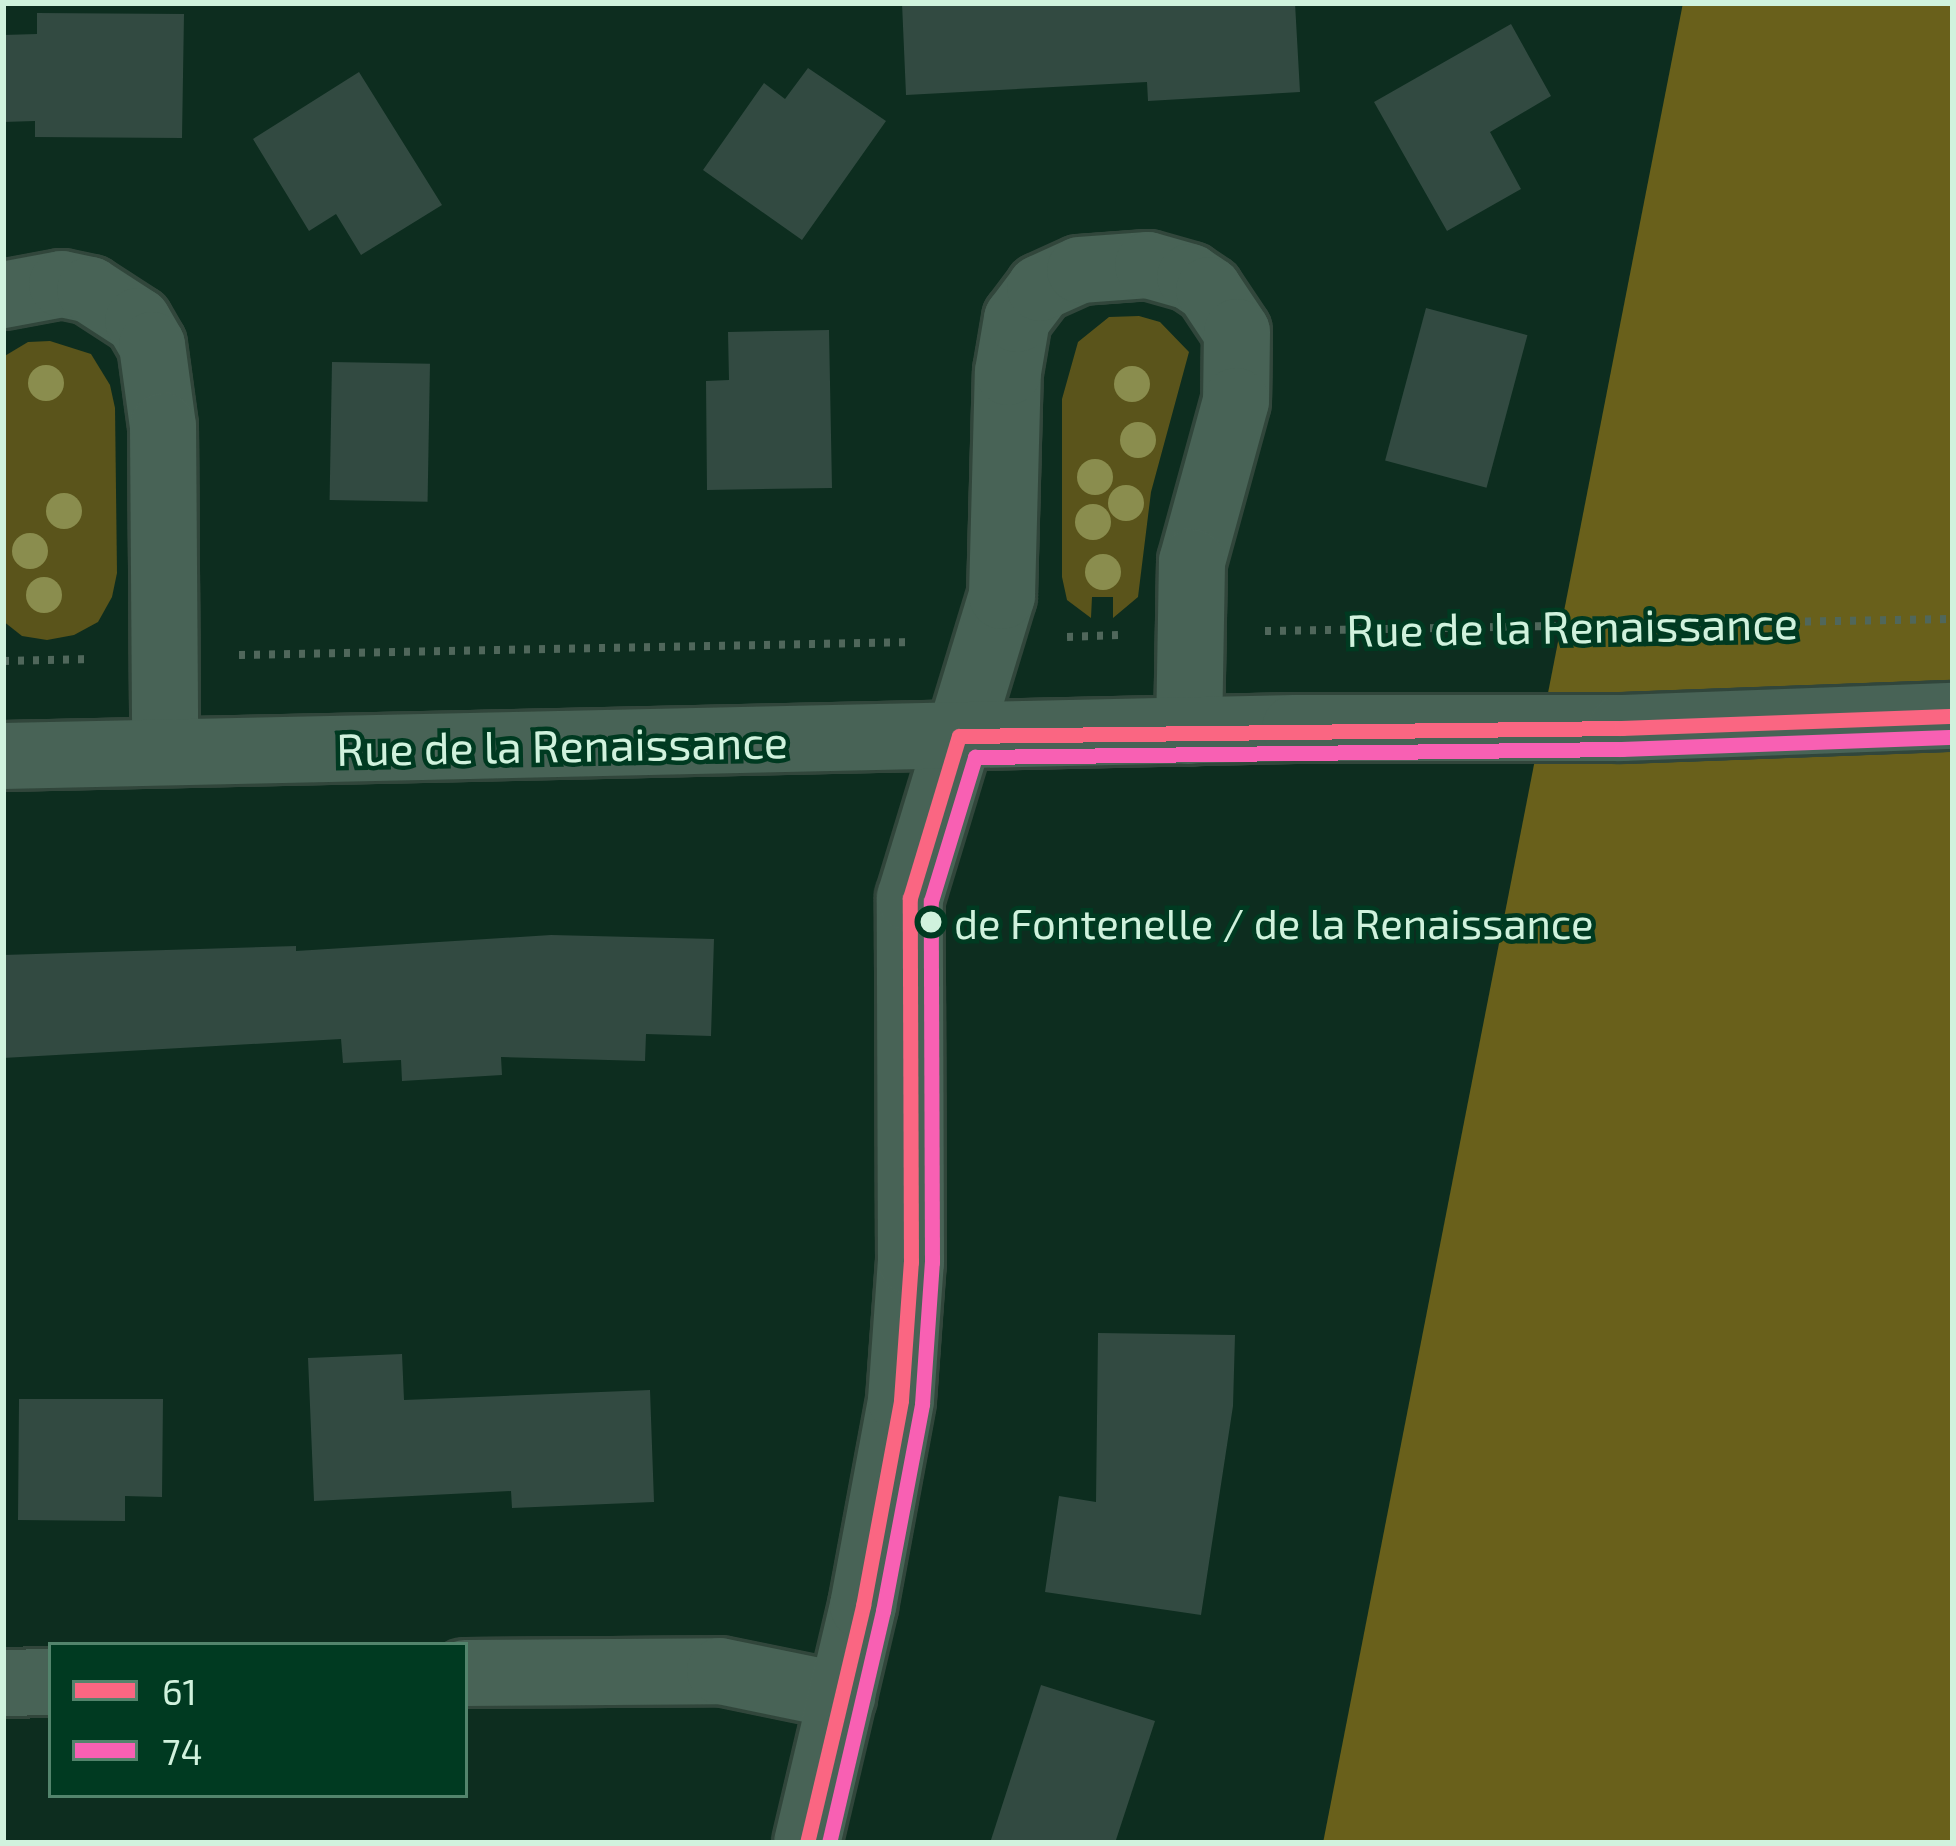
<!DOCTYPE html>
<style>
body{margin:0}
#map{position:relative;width:1956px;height:1846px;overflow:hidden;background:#0d2d1f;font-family:"Exo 2",sans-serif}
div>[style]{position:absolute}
.green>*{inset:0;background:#5a541b}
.forest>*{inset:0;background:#69601b}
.building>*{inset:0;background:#324a41;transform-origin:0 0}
.path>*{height:8px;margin-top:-4px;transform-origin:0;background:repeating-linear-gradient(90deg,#50675b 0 6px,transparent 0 15px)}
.roads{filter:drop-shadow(3px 0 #31463b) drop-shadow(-3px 0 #31463b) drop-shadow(0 3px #31463b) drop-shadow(0 -3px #31463b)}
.minor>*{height:66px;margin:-33px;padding:0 33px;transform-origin:33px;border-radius:33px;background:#486356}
.tertiary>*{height:66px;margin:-33px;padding:0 33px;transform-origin:33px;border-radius:33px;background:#486356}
.bus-1>*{height:15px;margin:-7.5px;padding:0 7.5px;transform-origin:7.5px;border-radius:7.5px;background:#fa6682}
.bus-2>*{height:15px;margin:-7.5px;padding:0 7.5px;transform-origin:7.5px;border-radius:7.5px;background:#f860b3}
.trees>*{width:36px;height:36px;margin:-18px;border-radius:50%;background:#8a8d4e}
.dots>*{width:33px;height:33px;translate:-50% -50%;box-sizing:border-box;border:6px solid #003a21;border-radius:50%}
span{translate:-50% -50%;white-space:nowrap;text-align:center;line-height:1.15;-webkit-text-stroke:9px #003a21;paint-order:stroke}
.bus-label{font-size:42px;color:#d0f2dd}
.left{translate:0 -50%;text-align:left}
.street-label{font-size:45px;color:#d0f2dd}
.frame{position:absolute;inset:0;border:6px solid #d0f2dd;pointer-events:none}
.legend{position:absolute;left:48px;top:1642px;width:420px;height:156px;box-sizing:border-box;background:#003a21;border:3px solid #53846c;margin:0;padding:15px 21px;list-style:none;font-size:36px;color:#d0f2dd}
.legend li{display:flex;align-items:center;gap:24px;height:60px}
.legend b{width:60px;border:3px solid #53846c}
</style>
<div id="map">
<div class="green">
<div style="clip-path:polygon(1139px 316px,1160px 322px,1189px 352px,1151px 492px,1138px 597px,1113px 618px,1113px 597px,1092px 597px,1091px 618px,1067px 600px,1062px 577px,1062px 399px,1078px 342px,1109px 317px)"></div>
<div style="clip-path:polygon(50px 341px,91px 354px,110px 385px,115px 408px,117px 573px,112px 597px,98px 622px,74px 635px,47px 640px,22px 636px,3px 621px,3px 357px,28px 342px)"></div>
</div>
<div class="forest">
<div style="clip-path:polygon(1683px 3px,1953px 3px,1953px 1843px,1323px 1843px)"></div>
</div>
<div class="building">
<div style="clip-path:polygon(902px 3px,1295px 3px,1300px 92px,1148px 101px,1147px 82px,906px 95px)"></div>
<div style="clip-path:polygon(37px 13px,184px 14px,182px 138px,35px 137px,35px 121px,3px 122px,3px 35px,37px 34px)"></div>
<div style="clip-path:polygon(1511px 24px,1551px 96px,1490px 132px,1521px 189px,1447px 231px,1374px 102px)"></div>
<div style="clip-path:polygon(808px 68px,886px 121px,802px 240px,703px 170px,764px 83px,785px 99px)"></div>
<div style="clip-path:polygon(359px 72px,442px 205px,361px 255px,336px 214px,309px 231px,253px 139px)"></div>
<div style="left:1426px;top:308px;width:105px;height:158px;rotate:15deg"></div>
<div style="clip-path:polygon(829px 330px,832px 488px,707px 490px,706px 381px,729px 380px,728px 332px)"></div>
<div style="left:332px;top:362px;width:98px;height:138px;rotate:1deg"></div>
<div style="clip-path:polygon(551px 935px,714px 939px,711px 1036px,646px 1034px,645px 1061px,501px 1057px,502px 1075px,402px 1081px,401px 1060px,343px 1063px,341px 1039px,3px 1058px,3px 955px,296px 946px,296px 951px)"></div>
<div style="clip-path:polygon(1098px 1333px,1235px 1335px,1233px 1406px,1201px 1615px,1045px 1592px,1059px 1496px,1096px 1502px)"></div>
<div style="clip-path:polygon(402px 1354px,404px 1400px,650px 1390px,654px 1502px,512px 1508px,511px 1491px,314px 1501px,308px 1358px)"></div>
<div style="clip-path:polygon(19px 1399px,163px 1399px,162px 1497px,125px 1496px,125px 1521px,18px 1520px)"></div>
<div style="clip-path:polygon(1041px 1685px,1155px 1721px,1115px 1843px,990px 1843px)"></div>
</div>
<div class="path">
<div style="left:1265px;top:631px;width:688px;rotate:-1deg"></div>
<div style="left:1067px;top:637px;width:51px;rotate:-2.2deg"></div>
<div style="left:239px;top:655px;width:675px;rotate:-1.1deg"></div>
<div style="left:3px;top:661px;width:89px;rotate:-1.3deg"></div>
</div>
<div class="roads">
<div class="minor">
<div style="left:3px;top:295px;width:60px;rotate:-10.6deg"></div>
<div style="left:62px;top:284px;width:29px;rotate:12deg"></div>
<div style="left:90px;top:290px;width:57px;rotate:32.9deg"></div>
<div style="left:138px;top:321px;width:28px;rotate:60deg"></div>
<div style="left:152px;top:345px;width:82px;rotate:82.3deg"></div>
<div style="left:163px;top:426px;width:326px;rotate:89.6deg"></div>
<div style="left:465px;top:1673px;width:255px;rotate:-0.4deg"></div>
<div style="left:720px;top:1671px;width:125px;rotate:11.6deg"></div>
<div style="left:3px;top:1683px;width:48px;rotate:-1.2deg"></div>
<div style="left:807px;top:1843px;width:244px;rotate:-76.7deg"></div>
<div style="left:863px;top:1606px;width:209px;rotate:-79.5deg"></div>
<div style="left:901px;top:1400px;width:138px;rotate:-85.9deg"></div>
<div style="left:911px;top:1262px;width:364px;rotate:-90.2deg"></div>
<div style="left:910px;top:898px;width:316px;rotate:-73.1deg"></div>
<div style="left:1002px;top:596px;width:224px;rotate:-88.5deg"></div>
<div style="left:1008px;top:372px;width:54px;rotate:-80.4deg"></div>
<div style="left:1017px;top:319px;width:39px;rotate:-53deg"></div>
<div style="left:1040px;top:288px;width:44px;rotate:-24.2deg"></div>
<div style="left:1080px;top:270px;width:68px;rotate:-4.2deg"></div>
<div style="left:1148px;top:265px;width:44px;rotate:15.9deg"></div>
<div style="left:1190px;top:277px;width:23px;rotate:34deg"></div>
<div style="left:1209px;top:290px;width:50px;rotate:56.3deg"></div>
<div style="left:1237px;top:332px;width:69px;rotate:90.8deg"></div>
<div style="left:1236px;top:401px;width:167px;rotate:105.3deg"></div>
<div style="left:1192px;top:562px;width:169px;rotate:91deg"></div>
</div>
<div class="tertiary">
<div style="left:3px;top:756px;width:1292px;rotate:-1.24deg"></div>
<div style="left:1295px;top:728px;width:327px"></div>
<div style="left:1622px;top:728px;width:331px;rotate:-2.1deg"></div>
</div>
</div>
<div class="bus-1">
<div style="left:807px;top:1843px;width:244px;rotate:-76.7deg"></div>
<div style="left:863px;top:1606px;width:209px;rotate:-79.5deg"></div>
<div style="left:901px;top:1400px;width:138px;rotate:-85.9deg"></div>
<div style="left:911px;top:1262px;width:364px;rotate:-90.2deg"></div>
<div style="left:910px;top:898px;width:169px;rotate:-73.2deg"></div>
<div style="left:959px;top:736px;width:663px;rotate:-0.69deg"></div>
<div style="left:1622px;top:728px;width:331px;rotate:-2.1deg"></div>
</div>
<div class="bus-2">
<div style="left:829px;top:1843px;width:238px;rotate:-76.9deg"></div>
<div style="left:883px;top:1611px;width:211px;rotate:-79.3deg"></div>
<div style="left:922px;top:1404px;width:142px;rotate:-86deg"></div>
<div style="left:932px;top:1262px;width:361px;rotate:-90.2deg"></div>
<div style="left:931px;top:901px;width:151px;rotate:-73deg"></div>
<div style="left:975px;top:757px;width:647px;rotate:-0.71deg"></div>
<div style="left:1622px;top:749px;width:331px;rotate:-2.1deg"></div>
</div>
<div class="trees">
<div style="left:46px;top:383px"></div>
<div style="left:1132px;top:384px"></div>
<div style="left:1138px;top:440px"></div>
<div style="left:1095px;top:477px"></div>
<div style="left:1126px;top:503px"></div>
<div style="left:64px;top:511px"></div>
<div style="left:1093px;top:522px"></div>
<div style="left:30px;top:551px"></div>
<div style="left:1103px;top:572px"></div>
<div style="left:44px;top:595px"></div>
</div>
<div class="dots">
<div style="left:931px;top:922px;background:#d0f2dd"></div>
</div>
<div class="bus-label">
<span class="left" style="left:954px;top:922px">de Fontenelle / de la Renaissance</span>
</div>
<div class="street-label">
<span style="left:1572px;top:626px;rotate:-1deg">Rue de la Renaissance</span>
<span style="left:562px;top:745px;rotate:-1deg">Rue de la Renaissance</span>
</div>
<div class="frame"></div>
<ul class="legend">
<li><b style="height:15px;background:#fa6682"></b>61</li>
<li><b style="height:15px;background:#f860b3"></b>74</li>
</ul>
</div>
